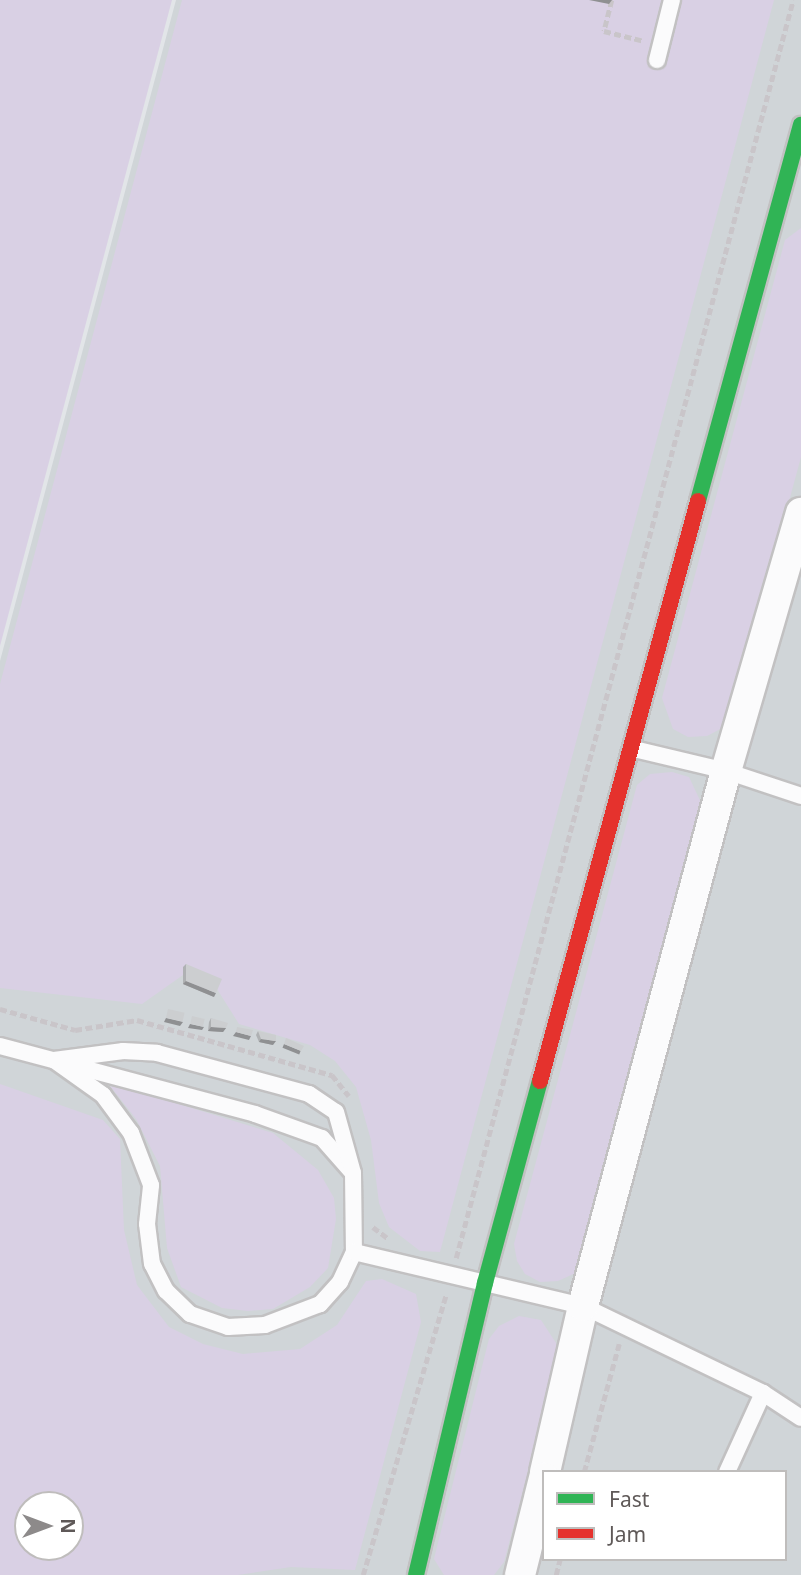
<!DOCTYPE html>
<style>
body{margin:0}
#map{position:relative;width:801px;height:1575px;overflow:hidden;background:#e2e5e8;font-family:"Noto Sans",sans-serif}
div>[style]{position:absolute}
.education>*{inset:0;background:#d0d5d8}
.green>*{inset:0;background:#d9d0e4}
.path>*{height:4.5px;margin-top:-2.25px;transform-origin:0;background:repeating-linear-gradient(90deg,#c9c5c9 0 7px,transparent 0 10.5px)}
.roads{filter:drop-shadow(2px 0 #c2c1c2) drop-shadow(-2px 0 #c2c1c2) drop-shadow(0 2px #c2c1c2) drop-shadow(0 -2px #c2c1c2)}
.lane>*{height:16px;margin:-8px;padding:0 8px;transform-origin:8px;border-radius:8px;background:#fbfbfc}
.street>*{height:30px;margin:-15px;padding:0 15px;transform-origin:15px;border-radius:15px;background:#fbfbfc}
.fast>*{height:16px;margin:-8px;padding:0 8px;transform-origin:8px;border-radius:8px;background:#30b455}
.jam>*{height:16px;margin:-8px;padding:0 8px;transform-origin:8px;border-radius:8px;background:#e5322d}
.wall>*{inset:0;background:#afb1b3}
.shaded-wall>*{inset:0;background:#8f9092;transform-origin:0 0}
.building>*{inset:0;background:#ccced0;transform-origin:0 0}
span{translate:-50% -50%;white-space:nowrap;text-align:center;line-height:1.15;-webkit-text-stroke:5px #fff;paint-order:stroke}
.legend{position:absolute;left:542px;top:1470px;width:245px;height:91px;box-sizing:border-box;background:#fff;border:2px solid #bfbdbc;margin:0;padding:9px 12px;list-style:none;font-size:21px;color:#5f5958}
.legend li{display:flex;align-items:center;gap:14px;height:35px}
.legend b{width:35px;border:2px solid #bfbdbc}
.north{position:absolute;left:14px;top:1491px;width:70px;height:70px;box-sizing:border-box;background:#fff;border:2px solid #bfbdbc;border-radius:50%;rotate:90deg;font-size:19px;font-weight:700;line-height:28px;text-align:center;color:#5f5958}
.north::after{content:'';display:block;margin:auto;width:24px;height:32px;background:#8d8a8a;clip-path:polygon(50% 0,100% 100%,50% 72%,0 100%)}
</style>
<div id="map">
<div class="education">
<div style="clip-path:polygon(evenodd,176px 0,801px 0,801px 1575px,0 1575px,0 661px,176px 0,544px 1472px,785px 1472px,785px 1559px,544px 1559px,544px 1472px,176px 0,28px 1505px,70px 1505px,70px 1547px,28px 1547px,28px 1505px)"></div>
</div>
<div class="green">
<div style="clip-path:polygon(0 0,172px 0,0 646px)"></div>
<div style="clip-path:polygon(182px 0,774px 0,440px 1252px,420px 1251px,389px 1227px,379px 1203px,371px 1140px,356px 1087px,335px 1061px,310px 1045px,239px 1024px,217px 989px,183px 975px,142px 1004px,0 988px,0 684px)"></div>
<div style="clip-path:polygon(801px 228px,801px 457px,728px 725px,707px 736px,688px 737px,673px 729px,662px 698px,785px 240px)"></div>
<div style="clip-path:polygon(672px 772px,689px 777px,705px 811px,580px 1271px,558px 1281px,540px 1282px,525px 1274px,517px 1261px,514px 1244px,637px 785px,650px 774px)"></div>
<div style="clip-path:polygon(107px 1082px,273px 1133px,318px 1170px,334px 1198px,336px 1219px,328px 1268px,310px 1287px,273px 1309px,248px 1311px,222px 1308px,181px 1287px,167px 1248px,160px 1166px,136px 1119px)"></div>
<div style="clip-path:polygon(evenodd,0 1084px,103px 1120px,120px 1139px,124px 1230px,137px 1285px,169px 1327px,203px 1344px,243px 1354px,300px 1349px,337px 1325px,366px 1281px,382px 1279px,416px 1294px,421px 1322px,355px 1570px,291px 1567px,238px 1575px,0 1575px,0 1084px,28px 1505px,70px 1505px,70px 1547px,28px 1547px,28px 1505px)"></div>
<div style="clip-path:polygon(519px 1316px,541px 1320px,556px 1343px,558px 1358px,504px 1562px,494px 1575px,444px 1575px,434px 1559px,489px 1339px,499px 1326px)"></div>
</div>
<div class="path">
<div style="left:612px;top:0;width:32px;rotate:104deg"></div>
<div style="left:604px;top:31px;width:41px;rotate:14deg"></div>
<div style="left:0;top:1009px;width:78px;rotate:15.6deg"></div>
<div style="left:75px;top:1030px;width:63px;rotate:-9.2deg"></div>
<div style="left:137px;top:1020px;width:203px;rotate:15.8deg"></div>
<div style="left:332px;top:1075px;width:27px;rotate:51deg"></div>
<div style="left:373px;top:1227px;width:20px;rotate:37deg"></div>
<div style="left:456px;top:1258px;width:1302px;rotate:-75deg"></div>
<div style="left:584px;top:1472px;width:133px;rotate:-74.7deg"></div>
<div style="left:363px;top:1575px;width:293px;rotate:-73.5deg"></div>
<div style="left:556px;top:1575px;width:16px;rotate:-76deg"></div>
</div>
<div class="roads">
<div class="lane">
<div style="left:657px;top:60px;width:62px;rotate:-76deg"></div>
<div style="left:634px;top:749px;width:95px;rotate:13.4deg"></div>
<div style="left:726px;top:771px;width:79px;rotate:18.4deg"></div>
<div style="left:0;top:1046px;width:264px;rotate:14.9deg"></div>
<div style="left:255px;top:1114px;width:71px;rotate:19.7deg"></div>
<div style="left:322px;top:1138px;width:44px;rotate:48.7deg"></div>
<div style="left:123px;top:1051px;width:34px;rotate:3deg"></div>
<div style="left:157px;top:1053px;width:157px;rotate:15.1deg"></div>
<div style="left:309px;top:1094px;width:32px;rotate:34deg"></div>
<div style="left:336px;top:1112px;width:63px;rotate:74.4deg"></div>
<div style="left:353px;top:1173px;width:79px;rotate:89.3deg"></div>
<div style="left:354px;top:1252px;width:33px;rotate:115deg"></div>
<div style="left:340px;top:1282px;width:30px;rotate:132deg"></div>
<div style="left:320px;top:1304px;width:59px;rotate:159.1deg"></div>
<div style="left:265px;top:1325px;width:37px;rotate:177deg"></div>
<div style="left:228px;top:1327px;width:40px;rotate:-161.1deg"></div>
<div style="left:190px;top:1314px;width:33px;rotate:-136deg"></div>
<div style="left:166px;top:1291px;width:30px;rotate:-117deg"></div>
<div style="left:152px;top:1264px;width:40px;rotate:-97.1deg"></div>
<div style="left:147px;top:1224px;width:39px;rotate:-84deg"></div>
<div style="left:151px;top:1185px;width:56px;rotate:-111deg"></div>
<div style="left:131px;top:1133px;width:47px;rotate:-126.4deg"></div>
<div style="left:103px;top:1095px;width:60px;rotate:-144.5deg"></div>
<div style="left:54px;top:1060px;width:70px;rotate:-7.4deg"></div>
<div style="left:354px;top:1252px;width:235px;rotate:13.3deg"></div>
<div style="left:583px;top:1306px;width:200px;rotate:25.8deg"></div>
<div style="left:763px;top:1393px;width:45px;rotate:33.3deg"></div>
<div style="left:727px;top:1472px;width:87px;rotate:-65.5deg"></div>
</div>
<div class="street">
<div style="left:545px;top:1472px;width:170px;rotate:-77.1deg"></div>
<div style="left:583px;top:1306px;width:554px;rotate:-75.04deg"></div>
<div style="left:726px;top:771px;width:269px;rotate:-73.8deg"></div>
<div style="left:520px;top:1575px;width:100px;rotate:-76.1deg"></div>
</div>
<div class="fast">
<div style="left:698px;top:501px;width:390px;rotate:-74.7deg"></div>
<div style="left:416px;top:1575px;width:300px;rotate:-76.7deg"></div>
<div style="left:485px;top:1283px;width:209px;rotate:-74.8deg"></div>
</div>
<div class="jam">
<div style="left:540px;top:1081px;width:601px;rotate:-74.76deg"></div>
</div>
</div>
<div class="wall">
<div style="clip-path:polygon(186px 964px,214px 997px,183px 984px,183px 967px)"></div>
<div style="clip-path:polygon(211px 1018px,226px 1028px,223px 1032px,208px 1031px,209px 1022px)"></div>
<div style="clip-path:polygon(258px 1031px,273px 1045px,259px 1042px,256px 1035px)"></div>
</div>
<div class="shaded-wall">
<div style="clip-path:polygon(589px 0,612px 0,609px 4px)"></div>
<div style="clip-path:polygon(186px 981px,216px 993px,214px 997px,183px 984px)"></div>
<div style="clip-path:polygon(166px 1018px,183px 1022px,180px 1026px,164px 1022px)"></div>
<div style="clip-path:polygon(190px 1024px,204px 1027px,202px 1030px,188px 1028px)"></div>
<div style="clip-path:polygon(211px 1027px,226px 1028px,223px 1032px,208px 1031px)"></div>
<div style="clip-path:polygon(236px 1032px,251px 1036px,249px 1040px,233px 1036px)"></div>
<div style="clip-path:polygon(261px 1039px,276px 1041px,273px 1045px,259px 1042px)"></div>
<div style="left:284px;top:1044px;width:18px;height:4px;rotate:22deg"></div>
</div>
<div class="building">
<div style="clip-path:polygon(186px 964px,222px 979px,216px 993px,186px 981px)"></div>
<div style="left:168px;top:1009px;width:17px;height:9px;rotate:13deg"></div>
<div style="left:192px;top:1016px;width:13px;height:8px;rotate:13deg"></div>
<div style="clip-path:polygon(211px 1018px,228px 1023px,226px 1028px,211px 1027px)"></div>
<div style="clip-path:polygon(237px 1027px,253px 1030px,251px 1036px,236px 1032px)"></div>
<div style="clip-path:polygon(258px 1031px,276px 1035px,276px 1041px,261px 1039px)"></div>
<div style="clip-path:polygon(286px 1038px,304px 1046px,301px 1051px,284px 1044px)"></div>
</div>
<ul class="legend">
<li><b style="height:9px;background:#30b455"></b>Fast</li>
<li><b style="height:9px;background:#e5322d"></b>Jam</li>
</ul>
<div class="north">N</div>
</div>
